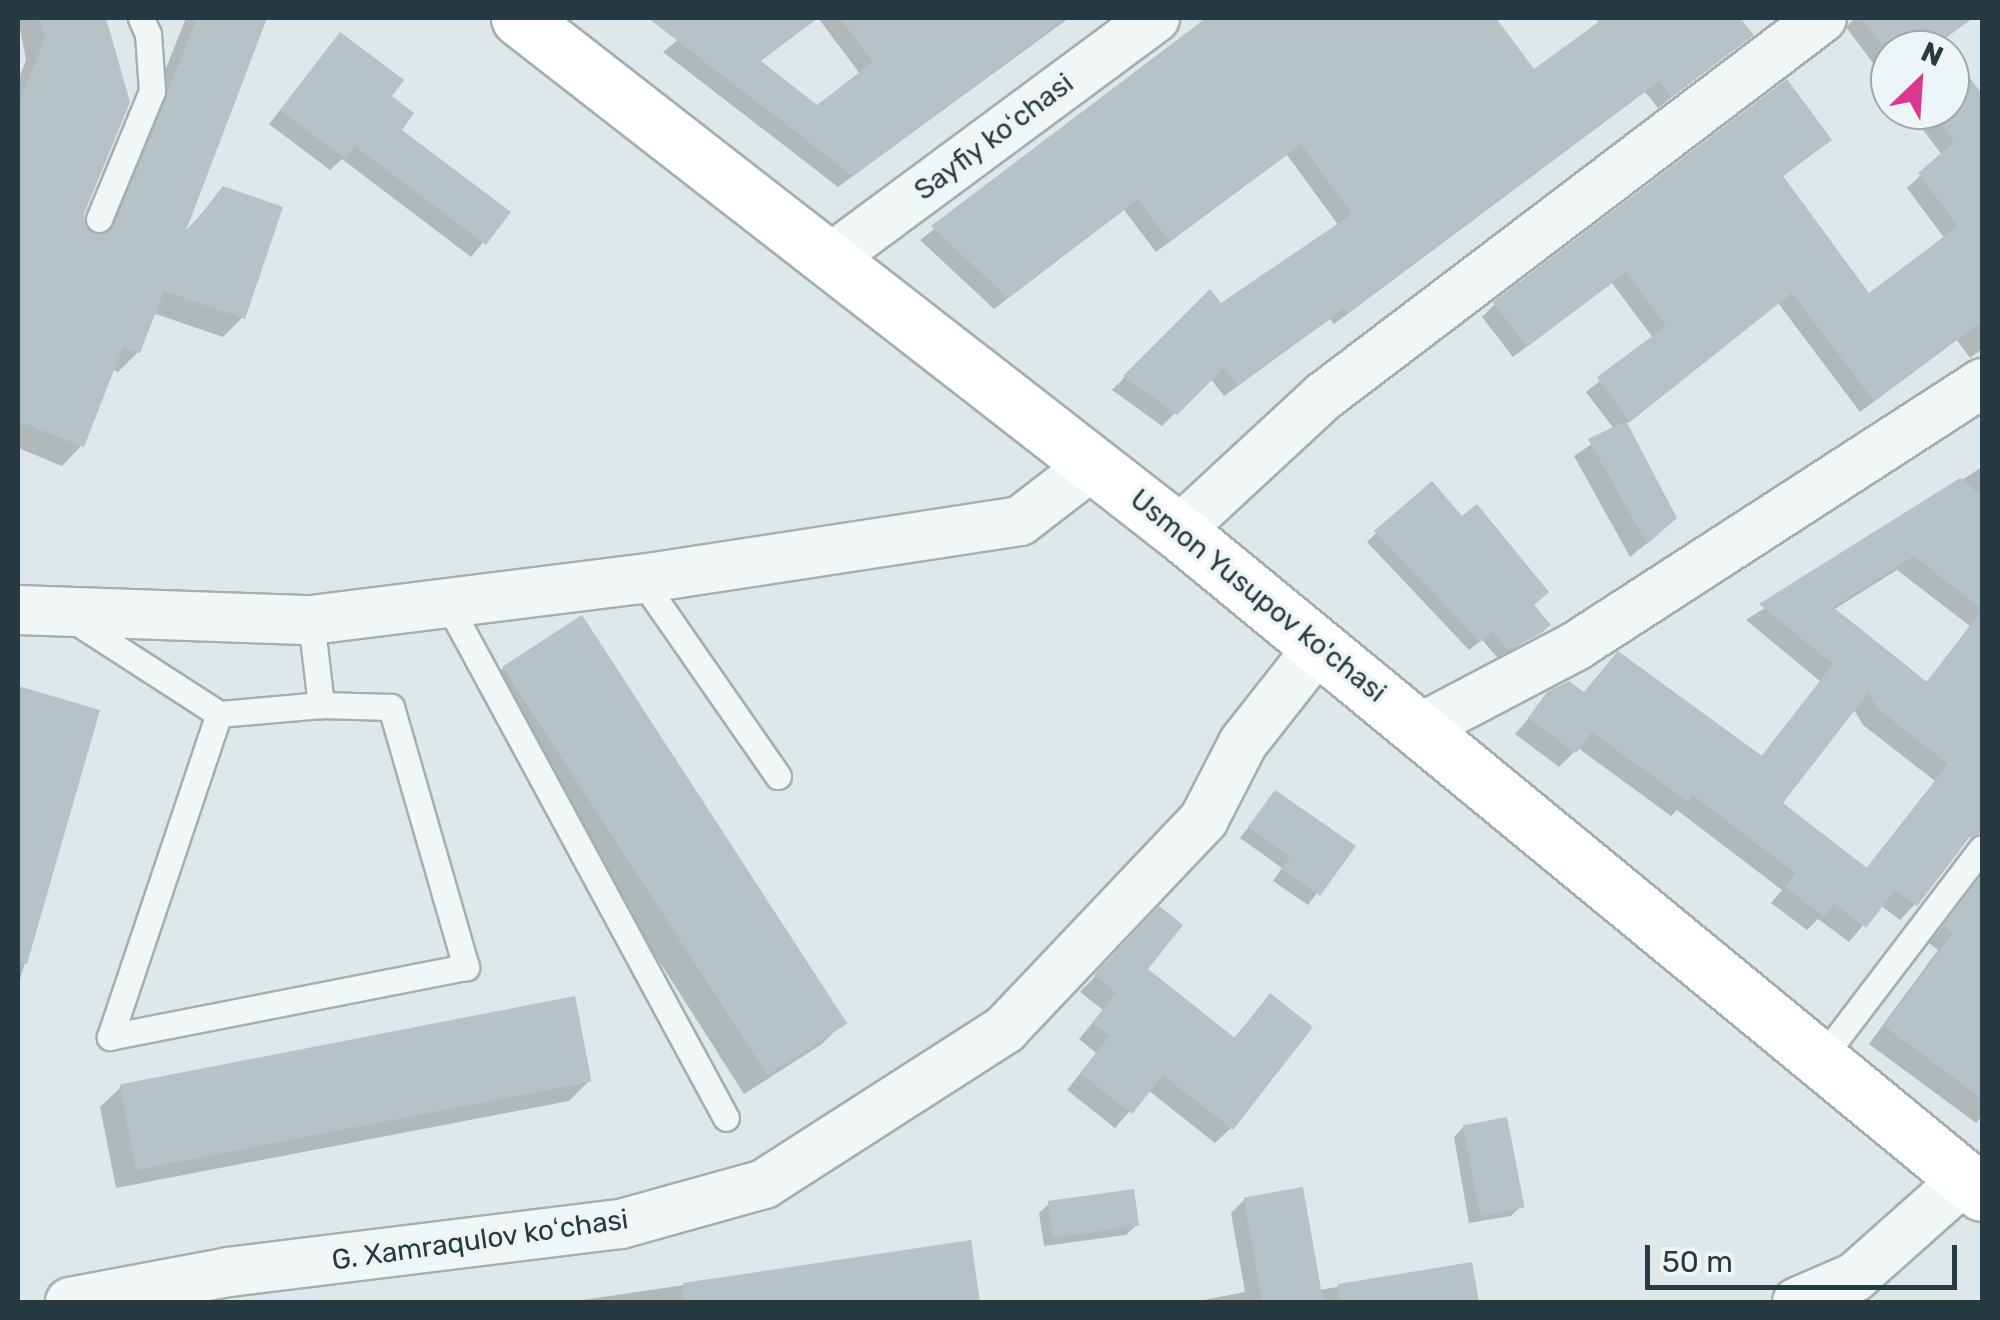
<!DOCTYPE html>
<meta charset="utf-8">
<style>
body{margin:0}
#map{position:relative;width:2000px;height:1320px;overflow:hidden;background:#dee7e9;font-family:Rubik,sans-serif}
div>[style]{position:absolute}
.shadow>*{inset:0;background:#0003}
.building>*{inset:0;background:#b5c2c6;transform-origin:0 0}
.roads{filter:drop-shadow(2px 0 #a3b0b3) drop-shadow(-2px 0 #a3b0b3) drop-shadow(0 2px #a3b0b3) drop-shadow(0 -2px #a3b0b3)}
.service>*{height:25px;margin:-12.5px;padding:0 12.5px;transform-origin:12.5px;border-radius:12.5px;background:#f1f6f7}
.minor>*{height:48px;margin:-24px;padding:0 24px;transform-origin:24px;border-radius:24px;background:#f1f6f7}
.secondary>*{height:55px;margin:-27.5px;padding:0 27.5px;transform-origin:27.5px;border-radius:27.5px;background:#fff}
span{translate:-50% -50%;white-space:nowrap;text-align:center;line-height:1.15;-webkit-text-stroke:8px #eef5f6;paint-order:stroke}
.street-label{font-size:28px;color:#263b41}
.frame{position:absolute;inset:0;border:20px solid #263b41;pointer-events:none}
.north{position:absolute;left:1870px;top:30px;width:100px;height:100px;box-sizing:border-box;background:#eef5f6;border:2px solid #9eabae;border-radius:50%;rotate:25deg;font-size:28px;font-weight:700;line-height:40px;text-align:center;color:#263b41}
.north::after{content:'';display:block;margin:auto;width:35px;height:45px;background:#db3692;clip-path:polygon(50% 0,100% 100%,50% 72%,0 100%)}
.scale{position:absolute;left:1645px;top:1245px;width:312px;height:45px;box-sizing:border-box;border:5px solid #263b41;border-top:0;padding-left:12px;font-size:30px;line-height:35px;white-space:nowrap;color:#263b41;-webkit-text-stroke:8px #eef5f6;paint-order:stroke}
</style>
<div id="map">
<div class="shadow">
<div style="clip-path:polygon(18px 18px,103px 18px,127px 102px,80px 221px,93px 237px,100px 234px,186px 18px,265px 18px,183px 234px,224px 189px,243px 317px,223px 337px,153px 313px,138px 352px,118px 372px,112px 369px,81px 446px,62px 466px,18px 448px,18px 81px,26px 60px)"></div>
<div style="clip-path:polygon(704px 18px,818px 18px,759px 62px,817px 108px,860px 74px,818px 18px,1069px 18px,838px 187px,663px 52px)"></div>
<div style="clip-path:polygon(1210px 18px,1493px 18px,1534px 72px,1600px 24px,1596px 18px,1745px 18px,1740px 21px,1750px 35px,1658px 108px,1645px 92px,1334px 324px,1330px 319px,1224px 396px,1210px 378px,1162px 426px,1112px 390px,1210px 292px,1221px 307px,1339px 226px,1287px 155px,1156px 252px,1124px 210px,994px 309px,920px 240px)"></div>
<div style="clip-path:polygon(1855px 18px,1973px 18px,1940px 42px,1946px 50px,1890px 50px,1890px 86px,1846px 27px)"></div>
<div style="clip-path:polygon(340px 35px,389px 96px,398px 130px,507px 213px,471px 257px,342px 159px,330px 170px,269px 124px)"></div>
<div style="clip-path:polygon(1950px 55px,1982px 98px,1982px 349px,1970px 358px,1957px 340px,1860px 412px,1778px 303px,1625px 425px,1658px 534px,1630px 557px,1574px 456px,1614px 429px,1586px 392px,1653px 338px,1612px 283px,1513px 357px,1482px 317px,1495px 304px,1829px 140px,1781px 178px,1869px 296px,1945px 239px,1907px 188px,1942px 155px,1908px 110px,1950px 110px)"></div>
<div style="clip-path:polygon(evenodd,1982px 467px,1982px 790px,1934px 853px,1915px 904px,1900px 920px,1880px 905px,1849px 942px,1818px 919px,1807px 930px,1771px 903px,1782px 890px,1677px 810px,1671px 816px,1578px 748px,1559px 767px,1515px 734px,1549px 694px,1583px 695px,1760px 758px,1820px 681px,1746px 620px,1982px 467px,1897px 570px,1970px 626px,1925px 684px,1833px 610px,1897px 570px,1982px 467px,1853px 708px,1863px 725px,1935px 781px,1865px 870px,1780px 803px,1853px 708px)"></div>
<div style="clip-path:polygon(1376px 533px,1531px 606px,1538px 634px,1498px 658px,1482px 640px,1469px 650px,1367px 542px)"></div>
<div style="clip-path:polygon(504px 667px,842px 1024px,822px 1044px,744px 1094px,484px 687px)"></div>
<div style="clip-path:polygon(18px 689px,97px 712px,18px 987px)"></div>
<div style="clip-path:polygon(1275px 793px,1352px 846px,1308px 905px,1273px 881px,1282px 868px,1240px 838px)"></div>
<div style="clip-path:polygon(1977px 885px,1982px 889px,1982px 1116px,1976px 1123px,1869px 1044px,1938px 950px,1929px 943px)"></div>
<div style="clip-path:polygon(1160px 909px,1144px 970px,1233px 1039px,1270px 996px,1231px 1128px,1215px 1143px,1148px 1090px,1115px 1128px,1067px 1090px,1096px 1053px,1079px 1039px,1103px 1010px,1080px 992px)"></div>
<div style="clip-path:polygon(589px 1081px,569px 1101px,116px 1188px,100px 1107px,121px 1087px)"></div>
<div style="clip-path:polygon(1464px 1126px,1521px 1206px,1511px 1216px,1469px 1223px,1454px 1137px)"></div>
<div style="clip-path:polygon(1245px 1199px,1319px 1290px,1470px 1265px,1476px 1302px,1193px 1302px,1245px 1292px,1231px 1213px)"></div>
<div style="clip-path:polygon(1050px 1203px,1136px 1225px,1126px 1235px,1044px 1246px,1039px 1213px)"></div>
<div style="clip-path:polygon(969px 1243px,978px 1302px,569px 1302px)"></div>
</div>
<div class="building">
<div style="clip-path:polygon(39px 18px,106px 18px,130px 102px,84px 214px,86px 228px,100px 235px,114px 225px,197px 18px,267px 18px,184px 236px,223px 186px,283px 207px,245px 319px,164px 291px,140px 353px,123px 347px,84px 447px,18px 421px,18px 107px,45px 38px)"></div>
<div style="clip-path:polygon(648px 18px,817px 18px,761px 61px,817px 105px,873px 62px,840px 18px,1066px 18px,853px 176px)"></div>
<div style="clip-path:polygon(1206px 18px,1496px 18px,1534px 69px,1604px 18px,1740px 18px,1754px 35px,1672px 97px,1659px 81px,1348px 313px,1344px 308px,1238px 385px,1224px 368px,1177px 415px,1123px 376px,1210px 289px,1221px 303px,1352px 214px,1301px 144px,1169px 241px,1138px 199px,1008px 298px,931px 226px)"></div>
<div style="clip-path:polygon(1861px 18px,1973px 18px,1942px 40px,1949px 50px,1890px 50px,1890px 56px)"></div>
<div style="clip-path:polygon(340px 32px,404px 80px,392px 96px,414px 113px,402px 130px,511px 212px,486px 245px,355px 146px,345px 159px,280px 110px)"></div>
<div style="clip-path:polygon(1950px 51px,1982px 94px,1982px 321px,1874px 401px,1792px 293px,1630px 422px,1597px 377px,1666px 326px,1626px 272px,1527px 347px,1493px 302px,1787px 79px,1832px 140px,1783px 176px,1869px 293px,1958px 226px,1918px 173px,1954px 142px,1931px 110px,1950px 110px)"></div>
<div style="clip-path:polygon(1626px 421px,1677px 518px,1647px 544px,1588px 439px)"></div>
<div style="clip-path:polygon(evenodd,1960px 478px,1982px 496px,1982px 609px,1914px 556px,1833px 607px,1927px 682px,1982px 610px,1982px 832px,1969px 838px,1917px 906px,1895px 890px,1866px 928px,1834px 904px,1824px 917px,1785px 887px,1795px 873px,1693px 795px,1688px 802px,1592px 732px,1576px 753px,1528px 718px,1547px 692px,1569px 681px,1584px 692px,1618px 651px,1762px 756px,1833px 664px,1759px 604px,1960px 478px,1868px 693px,1878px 709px,1948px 764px,1867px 868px,1783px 803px,1868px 693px)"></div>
<div style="clip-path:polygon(1432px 481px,1462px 516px,1477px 504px,1549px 592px,1534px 605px,1551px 625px,1540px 634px,1508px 650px,1493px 632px,1480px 642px,1374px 531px)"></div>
<div style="left:582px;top:615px;width:487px;height:95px;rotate:57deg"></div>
<div style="clip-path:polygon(18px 686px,100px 710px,27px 964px,18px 962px)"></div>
<div style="clip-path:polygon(1275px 790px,1356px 846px,1320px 896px,1282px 869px,1290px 857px,1248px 827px)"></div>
<div style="clip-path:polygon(1982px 874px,1982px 1099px,1884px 1026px,1953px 933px,1943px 925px)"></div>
<div style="clip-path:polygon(1159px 906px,1183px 925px,1148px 969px,1235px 1038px,1270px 993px,1313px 1027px,1233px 1130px,1163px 1075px,1132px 1114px,1080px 1073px,1110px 1036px,1092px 1023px,1116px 993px,1094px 975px)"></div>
<div style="left:575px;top:996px;width:87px;height:464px;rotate:79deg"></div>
<div style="left:1507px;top:1117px;width:92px;height:45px;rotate:79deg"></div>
<div style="left:1303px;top:1187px;width:117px;height:60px;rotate:80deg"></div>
<div style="left:1134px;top:1189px;width:37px;height:87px;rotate:82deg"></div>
<div style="clip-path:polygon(971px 1240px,980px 1302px,684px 1302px,683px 1283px)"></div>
<div style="clip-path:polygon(1472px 1262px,1479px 1302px,1339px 1302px,1338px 1284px)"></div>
</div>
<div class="roads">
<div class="service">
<div style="left:99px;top:219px;width:139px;rotate:-67.5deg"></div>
<div style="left:152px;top:91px;width:57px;rotate:-94deg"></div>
<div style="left:148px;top:34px;width:17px;rotate:-114deg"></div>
<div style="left:641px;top:579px;width:240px;rotate:55.2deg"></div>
<div style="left:448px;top:604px;width:584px;rotate:61.59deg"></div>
<div style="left:72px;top:619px;width:175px;rotate:32.9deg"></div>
<div style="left:311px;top:620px;width:86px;rotate:83.3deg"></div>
<div style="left:321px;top:705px;width:70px;rotate:1.6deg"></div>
<div style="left:391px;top:707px;width:271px;rotate:73.9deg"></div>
<div style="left:466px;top:967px;width:363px;rotate:168.9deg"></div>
<div style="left:110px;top:1037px;width:341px;rotate:-71.4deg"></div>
<div style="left:219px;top:714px;width:102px;rotate:-5deg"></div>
<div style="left:1818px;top:1063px;width:270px;rotate:-52.7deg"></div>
</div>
<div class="minor">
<div style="left:832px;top:257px;width:402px;rotate:-36.5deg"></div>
<div style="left:1178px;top:531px;width:199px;rotate:-42.8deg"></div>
<div style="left:1324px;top:396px;width:625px;rotate:-37.2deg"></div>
<div style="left:18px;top:610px;width:293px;rotate:2deg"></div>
<div style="left:311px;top:620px;width:333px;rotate:-7.1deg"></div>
<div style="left:641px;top:579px;width:383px;rotate:-8.7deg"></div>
<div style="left:1020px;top:521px;width:93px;rotate:-37.6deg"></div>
<div style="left:1420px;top:728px;width:176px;rotate:-27.7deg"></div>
<div style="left:1576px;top:646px;width:484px;rotate:-32.9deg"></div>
<div style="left:70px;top:1302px;width:162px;rotate:-10.7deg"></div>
<div style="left:229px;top:1272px;width:395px;rotate:-7deg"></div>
<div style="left:621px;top:1224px;width:148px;rotate:-15.6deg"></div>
<div style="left:764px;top:1184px;width:287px;rotate:-32.7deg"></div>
<div style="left:1005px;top:1029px;width:289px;rotate:-46.5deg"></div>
<div style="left:1204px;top:819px;width:85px;rotate:-62.8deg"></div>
<div style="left:1243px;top:743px;width:125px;rotate:-51.8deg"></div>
<div style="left:1797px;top:1302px;width:63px;rotate:-23.3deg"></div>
<div style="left:1855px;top:1277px;width:147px;rotate:-41.7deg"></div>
</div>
<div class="secondary">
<div style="left:519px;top:18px;width:835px;rotate:37.9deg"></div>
<div style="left:1178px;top:531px;width:1041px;rotate:39.47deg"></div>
</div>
</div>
<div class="street-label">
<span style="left:994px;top:137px;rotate:-37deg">Sayfiy koʻchasi</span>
<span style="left:1258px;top:596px;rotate:39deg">Usmon Yusupov ko'chasi</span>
<span style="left:480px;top:1240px;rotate:-8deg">G. Xamraqulov koʻchasi</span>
</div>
<div class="frame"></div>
<div class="north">N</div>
<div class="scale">50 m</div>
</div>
